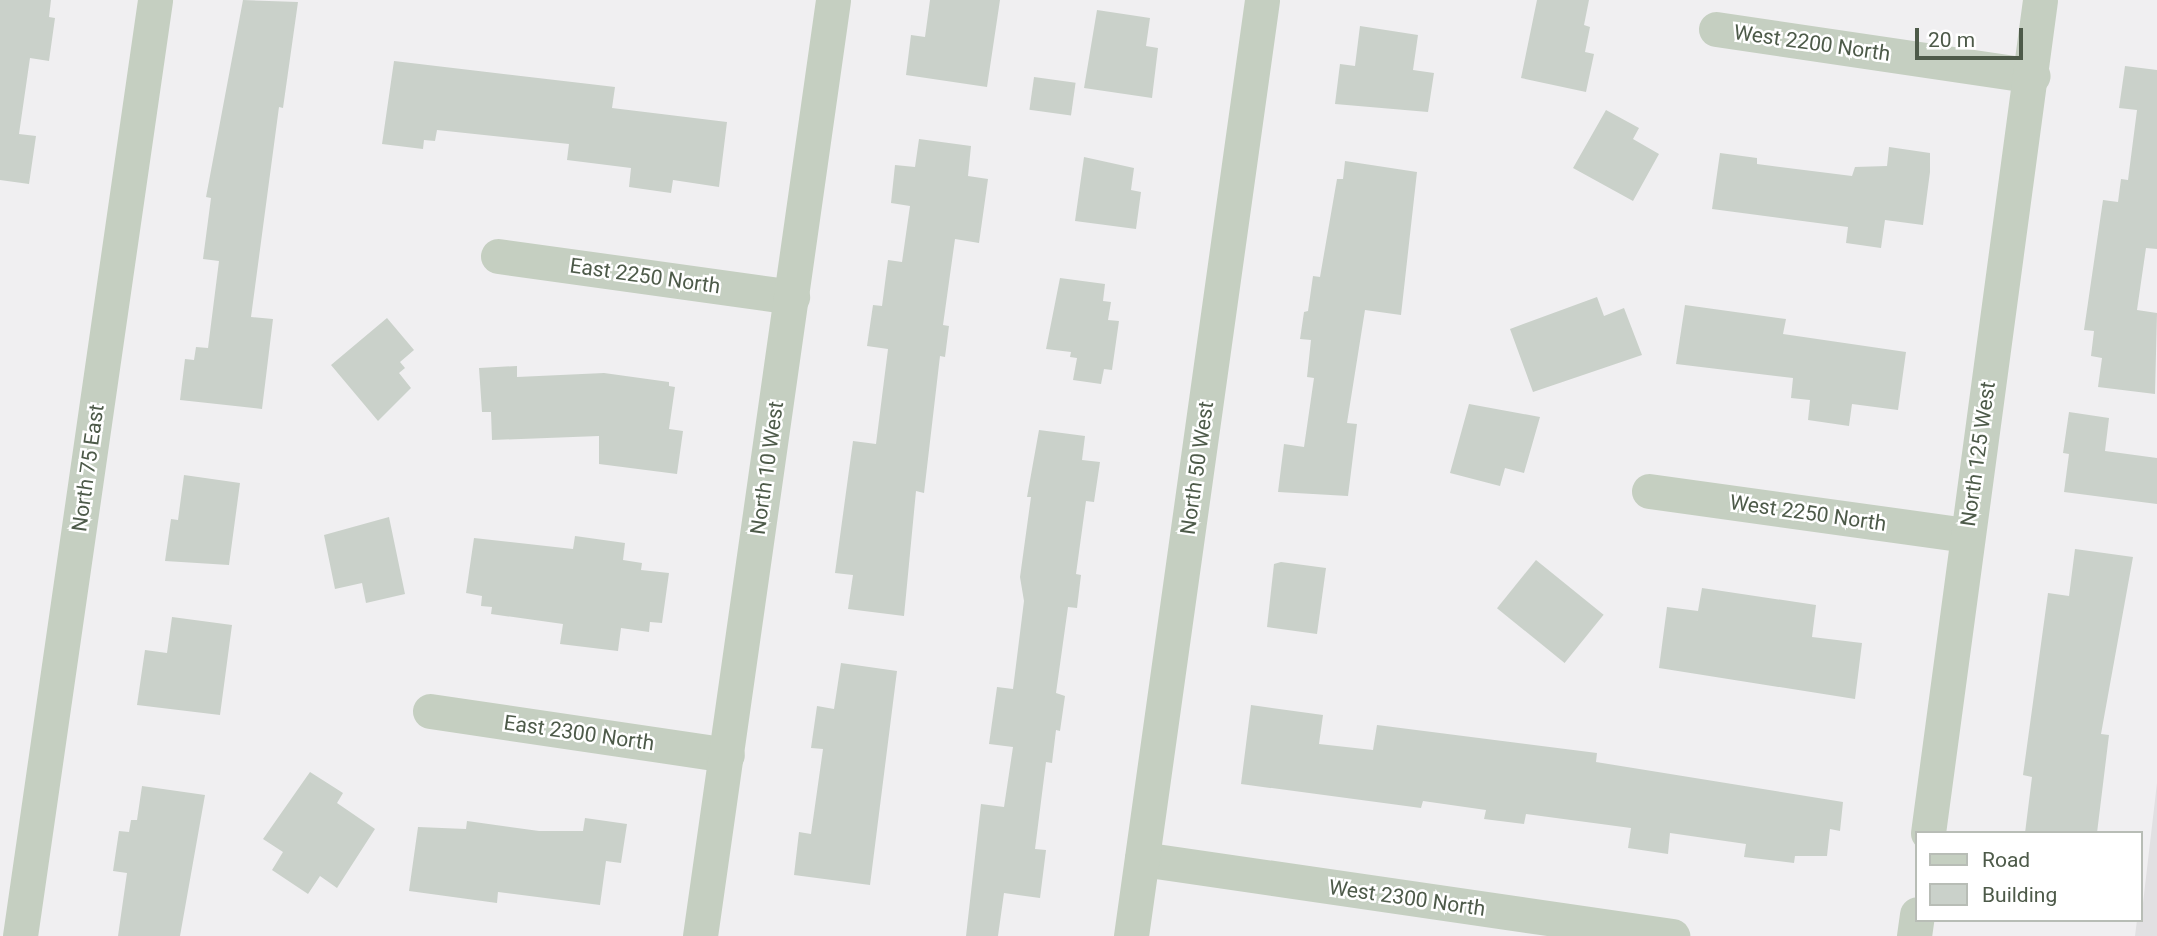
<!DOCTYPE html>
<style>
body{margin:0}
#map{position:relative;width:2157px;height:936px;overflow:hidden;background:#f0eff1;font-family:Roboto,sans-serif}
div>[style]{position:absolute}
.education>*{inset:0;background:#e1e0e2}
.building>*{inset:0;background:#cad1ca;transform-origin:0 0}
.minor>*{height:35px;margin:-17.5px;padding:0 17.5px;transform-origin:17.5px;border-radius:17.5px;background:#c5cfc1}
span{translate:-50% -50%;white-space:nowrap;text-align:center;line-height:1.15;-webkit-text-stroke:5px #fff;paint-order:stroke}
.street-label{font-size:21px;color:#4d5a49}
.legend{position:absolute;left:1915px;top:831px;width:228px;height:91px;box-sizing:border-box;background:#fff;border:2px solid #b8bdb6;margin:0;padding:9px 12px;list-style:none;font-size:21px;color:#4d5a49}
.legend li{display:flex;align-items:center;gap:14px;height:35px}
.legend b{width:35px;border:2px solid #b8bdb6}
.scale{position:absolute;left:1915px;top:28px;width:108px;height:32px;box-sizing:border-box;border:4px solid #4d5a49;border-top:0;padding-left:9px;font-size:21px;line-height:24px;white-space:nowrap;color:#4d5a49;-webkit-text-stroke:5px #fff;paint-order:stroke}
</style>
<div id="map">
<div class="education">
<div style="clip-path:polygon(2157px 783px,2157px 936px,2135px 936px,2137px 920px,2141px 920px)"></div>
</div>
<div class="building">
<div style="clip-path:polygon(0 0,51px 0,49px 17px,55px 18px,49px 61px,30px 58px,19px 134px,36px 136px,29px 184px,0 180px)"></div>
<div style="clip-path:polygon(243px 0,298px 2px,283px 108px,279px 107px,251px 317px,273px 319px,262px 409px,180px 400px,185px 359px,194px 360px,196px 347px,208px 348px,219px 261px,203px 259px,211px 198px,206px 197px)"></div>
<div style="clip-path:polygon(930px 0,1000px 0,987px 87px,906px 75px,911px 35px,925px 37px)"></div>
<div style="clip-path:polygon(1537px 0,1589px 0,1584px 25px,1590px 27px,1585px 52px,1594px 54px,1586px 92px,1521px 78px)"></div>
<div style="clip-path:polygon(1097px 10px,1150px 18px,1146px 46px,1158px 48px,1152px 98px,1084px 88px)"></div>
<div style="clip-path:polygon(1360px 26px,1418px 35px,1413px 70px,1434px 73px,1428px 112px,1335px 104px,1340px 64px,1355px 66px)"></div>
<div style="clip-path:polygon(394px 61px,615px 87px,612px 108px,727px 122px,719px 187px,673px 180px,671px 193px,629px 187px,631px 168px,567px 160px,569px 144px,437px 130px,435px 141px,424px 140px,423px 149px,382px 144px)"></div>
<div style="clip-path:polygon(2125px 66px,2157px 70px,2157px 249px,2146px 248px,2137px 310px,2157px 313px,2155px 394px,2098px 387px,2102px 358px,2091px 356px,2094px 331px,2084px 330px,2103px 200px,2118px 202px,2121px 179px,2128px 180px,2137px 110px,2119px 108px)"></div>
<div style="left:1034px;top:77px;width:42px;height:33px;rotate:8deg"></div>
<div style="clip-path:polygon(1606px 110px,1639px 128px,1633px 139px,1659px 154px,1633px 201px,1573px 168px)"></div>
<div style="clip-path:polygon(919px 139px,971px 146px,968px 176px,988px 179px,979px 243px,955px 239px,943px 325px,949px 326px,945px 357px,940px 356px,924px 493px,916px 491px,904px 616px,848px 609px,853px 575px,835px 573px,853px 441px,876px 444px,888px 349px,867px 346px,873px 305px,882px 306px,888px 260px,902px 262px,910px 206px,891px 203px,895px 165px,915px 167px)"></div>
<div style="clip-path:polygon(1889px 147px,1930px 153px,1930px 172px,1923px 225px,1885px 220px,1881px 248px,1846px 243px,1848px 227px,1712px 209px,1720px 153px,1757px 158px,1757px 164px,1852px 176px,1855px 167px,1887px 166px)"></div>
<div style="clip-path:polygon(1084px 157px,1134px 168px,1131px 190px,1141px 192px,1136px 229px,1075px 221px)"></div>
<div style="clip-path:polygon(1345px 161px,1417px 172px,1401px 315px,1365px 310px,1347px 423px,1357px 424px,1348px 496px,1278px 492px,1284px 444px,1304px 447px,1314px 378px,1307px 377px,1311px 340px,1300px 339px,1304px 312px,1308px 311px,1313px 276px,1320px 277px,1337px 179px,1343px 179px)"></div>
<div style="clip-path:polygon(1060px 278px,1105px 284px,1103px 301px,1111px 302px,1108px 320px,1119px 321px,1112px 370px,1104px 369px,1101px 384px,1073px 380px,1077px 358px,1070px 357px,1071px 352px,1046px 349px)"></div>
<div style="clip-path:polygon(1597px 297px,1604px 316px,1624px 308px,1642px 355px,1533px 392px,1510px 329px)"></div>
<div style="clip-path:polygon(1685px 305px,1786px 319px,1783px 334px,1906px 352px,1898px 410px,1852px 404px,1849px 426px,1808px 420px,1810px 400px,1791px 398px,1793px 378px,1676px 364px)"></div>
<div style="clip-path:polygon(387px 318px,414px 350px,400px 362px,405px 368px,399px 373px,411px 388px,378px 421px,331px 365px)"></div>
<div style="clip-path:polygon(517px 366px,517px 377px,604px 373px,669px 382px,669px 386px,675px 387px,669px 429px,683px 431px,677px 474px,599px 464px,599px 436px,492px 440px,491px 412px,482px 412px,479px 368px)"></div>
<div style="clip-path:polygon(1469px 404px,1540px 417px,1524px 473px,1505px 468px,1500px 486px,1450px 473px)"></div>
<div style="clip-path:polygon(2069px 412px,2109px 418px,2105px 451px,2157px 458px,2157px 504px,2064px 492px,2069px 454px,2063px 453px)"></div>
<div style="clip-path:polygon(1039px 430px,1085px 436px,1082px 460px,1100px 462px,1094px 502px,1086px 501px,1076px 574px,1081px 575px,1077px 608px,1068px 607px,1056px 693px,1065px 696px,1060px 731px,1056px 730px,1052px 763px,1046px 762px,1035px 849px,1046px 850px,1040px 898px,1004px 893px,998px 936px,966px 936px,981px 804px,1004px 807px,1013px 747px,989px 744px,997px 687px,1013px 689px,1024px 601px,1020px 577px,1031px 497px,1027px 497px)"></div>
<div style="clip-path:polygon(184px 475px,240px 483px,229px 565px,165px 561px,171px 519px,178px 520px)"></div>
<div style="clip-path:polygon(389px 517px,405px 594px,366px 603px,362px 583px,335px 589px,324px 535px)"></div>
<div style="clip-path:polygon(575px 536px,625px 543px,623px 560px,642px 563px,641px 570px,669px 573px,662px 623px,650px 622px,649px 632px,621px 628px,618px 651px,560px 644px,563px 624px,491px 614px,492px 607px,481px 606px,482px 596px,466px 593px,474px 538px,573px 549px)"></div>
<div style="clip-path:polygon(2075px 549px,2133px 557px,2101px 734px,2109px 735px,2097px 833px,2025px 833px,2032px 777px,2023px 775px,2048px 593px,2069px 596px)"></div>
<div style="left:1536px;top:560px;width:87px;height:62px;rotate:39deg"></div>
<div style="clip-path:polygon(1281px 562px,1326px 568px,1317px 634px,1267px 627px,1274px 564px)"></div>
<div style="clip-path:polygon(1702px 588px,1816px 605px,1812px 637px,1862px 643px,1855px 699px,1659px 668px,1667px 607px,1698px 611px)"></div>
<div style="clip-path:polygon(172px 617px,232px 625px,220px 715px,137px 705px,145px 650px,167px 653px)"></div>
<div style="clip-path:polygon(841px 663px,897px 671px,870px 885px,794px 875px,799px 832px,811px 834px,823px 749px,811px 748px,817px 706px,834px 709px)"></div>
<div style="clip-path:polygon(1251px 705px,1323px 715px,1319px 744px,1373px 750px,1377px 725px,1597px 753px,1596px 762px,1843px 802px,1840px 831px,1830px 829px,1827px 856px,1795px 856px,1794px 863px,1744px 857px,1746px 844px,1670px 833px,1668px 854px,1628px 848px,1631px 828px,1526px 814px,1524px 824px,1484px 819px,1486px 810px,1423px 801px,1421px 808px,1241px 784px)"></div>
<div style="clip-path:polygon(310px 772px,343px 793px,337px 803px,375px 829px,337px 888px,320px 876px,308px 894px,272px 870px,283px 852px,263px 839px)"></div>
<div style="clip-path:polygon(142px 786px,205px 795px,180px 936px,118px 936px,127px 873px,113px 871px,119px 831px,129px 832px,131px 820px,137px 820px)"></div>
<div style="clip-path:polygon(585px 818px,627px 824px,621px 863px,606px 861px,600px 905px,498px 892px,497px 903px,409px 891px,418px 827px,466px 829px,467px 821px,539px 831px,583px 831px)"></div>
</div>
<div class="minor">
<div style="left:1716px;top:29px;width:320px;rotate:8.4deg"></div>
<div style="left:498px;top:256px;width:297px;rotate:7.9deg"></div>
<div style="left:1649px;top:491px;width:320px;rotate:7.9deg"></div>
<div style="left:430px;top:711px;width:300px;rotate:8.4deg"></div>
<div style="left:1928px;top:833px;width:840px;rotate:-82.34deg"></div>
<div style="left:1142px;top:859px;width:536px;rotate:8.27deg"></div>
<div style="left:20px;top:936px;width:946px;rotate:-81.79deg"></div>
<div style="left:700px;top:936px;width:945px;rotate:-81.91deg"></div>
<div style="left:1131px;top:936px;width:945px;rotate:-82.03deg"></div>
<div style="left:1914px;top:936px;width:22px;rotate:-82deg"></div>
</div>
<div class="street-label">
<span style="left:1812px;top:43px;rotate:8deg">West 2200 North</span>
<span style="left:645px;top:276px;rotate:8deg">East 2250 North</span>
<span style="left:1978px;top:454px;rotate:-82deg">North 125 West</span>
<span style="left:88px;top:468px;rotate:-82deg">North 75 East</span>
<span style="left:767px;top:468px;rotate:-82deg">North 10 West</span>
<span style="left:1197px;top:468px;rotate:-82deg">North 50 West</span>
<span style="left:1808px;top:513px;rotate:8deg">West 2250 North</span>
<span style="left:579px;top:733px;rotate:8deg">East 2300 North</span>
<span style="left:1407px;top:898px;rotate:8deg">West 2300 North</span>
</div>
<ul class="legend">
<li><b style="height:9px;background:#c5cfc1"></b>Road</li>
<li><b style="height:19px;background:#cad1ca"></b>Building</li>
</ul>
<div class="scale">20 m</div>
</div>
